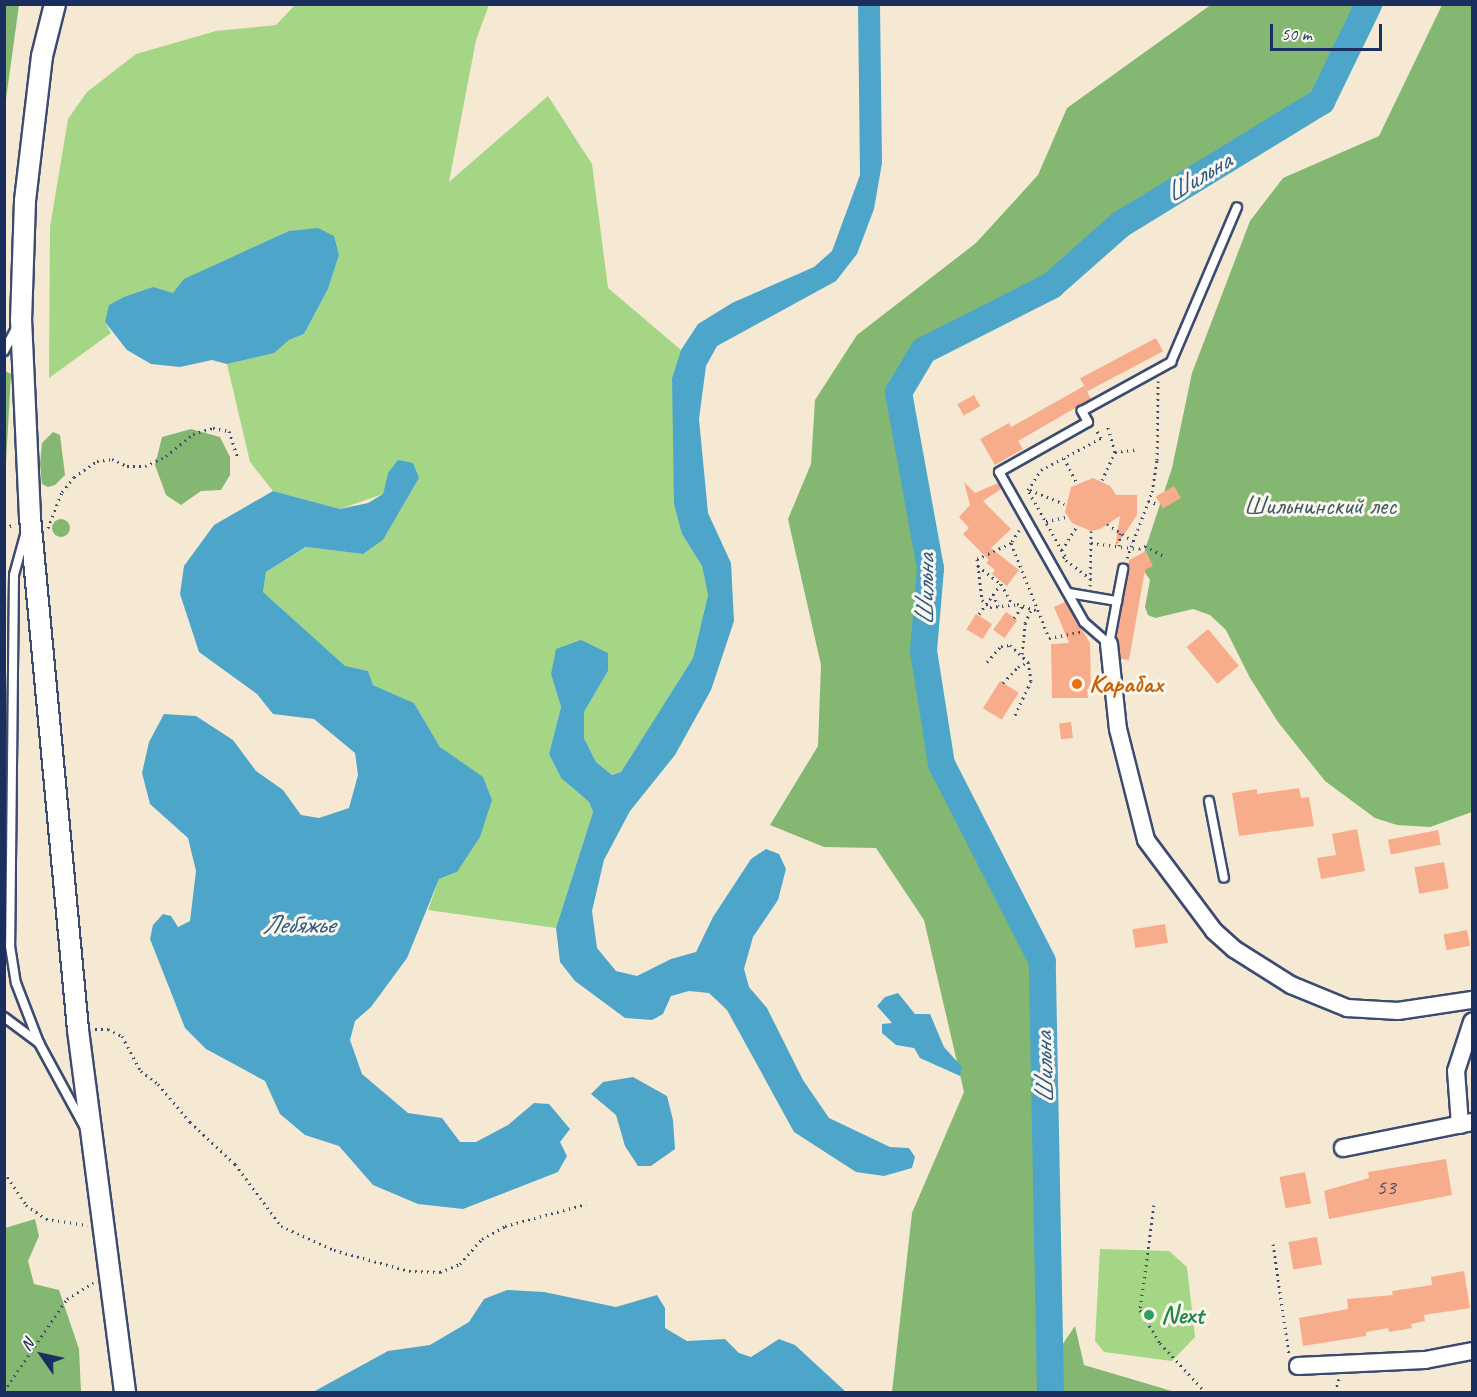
<!DOCTYPE html>
<meta charset="utf-8">
<style>
body{margin:0}
#map{position:relative;width:1477px;height:1397px;overflow:hidden;background:#f6e9d3;font-family:Caveat,sans-serif}
div>[style]{position:absolute}
.green>*{inset:0;background:#a4d685}
.forest>*{inset:0;background:#83b772}
.round{border-radius:50%}
.water>*{inset:0;background:#4da6ca}
.river>*{height:27px;margin:-13.5px;padding:0 13.5px;transform-origin:13.5px;border-radius:13.5px;background:#4da6ca}
.building>*{inset:0;background:#f7ad8c;transform-origin:0 0}
.path>*{height:3px;margin-top:-1.5px;transform-origin:0;background:repeating-linear-gradient(90deg,#3c4b70 0 1.5px,transparent 0 6px)}
.roads{filter:drop-shadow(2px 0 #3c4b70) drop-shadow(-2px 0 #3c4b70) drop-shadow(0 2px #3c4b70) drop-shadow(0 -2px #3c4b70)}
.service>*{height:8px;margin:-4px;padding:0 4px;transform-origin:4px;border-radius:4px;background:#fff}
.minor>*{height:16px;margin:-8px;padding:0 8px;transform-origin:8px;border-radius:8px;background:#fff}
.tertiary>*{height:20px;margin:-10px;padding:0 10px;transform-origin:10px;border-radius:10px;background:#fff}
.dots>*{width:16px;height:16px;translate:-50% -50%;box-sizing:border-box;border:3px solid #fbf7ec;border-radius:50%}
span{translate:-50% -50%;white-space:nowrap;text-align:center;line-height:1.15;-webkit-text-stroke:6px #fbf7ec;paint-order:stroke}
.number-label{font-size:22px;color:#524e6a}
.number-label span{-webkit-text-stroke-width:0}
.park-label{font-size:26px;color:#3d5968}
.food-label{font-size:26px;color:#c56008;font-weight:700}
.left{translate:0 -50%;text-align:left}
.leisure-label{font-size:26px;color:#27864d;font-weight:700}
.water-label{font-size:27px;color:#2c5984;font-style:italic}
.frame{position:absolute;inset:0;border:6px solid #1b2f5e;pointer-events:none}
.north{position:absolute;left:12px;top:1325px;width:60px;height:60px;-webkit-text-stroke:4px #fbf7ec;paint-order:stroke;rotate:304deg;font-size:16px;font-weight:700;line-height:24px;text-align:center;color:#1b2f5e}
.north::after{content:'';display:block;margin:auto;width:21px;height:27px;background:#1b2f5e;clip-path:polygon(50% 0,100% 100%,50% 72%,0 100%)}
.scale{position:absolute;left:1270px;top:24px;width:112px;height:27px;box-sizing:border-box;border:3px solid #1b2f5e;border-top:0;padding-left:8px;font-size:18px;line-height:21px;white-space:nowrap;color:#1b2f5e;-webkit-text-stroke:4px #fbf7ec;paint-order:stroke}
</style>
<div id="map">
<div class="green">
<div style="clip-path:polygon(295px 5px,489px 5px,476px 40px,449px 182px,548px 96px,592px 164px,608px 288px,681px 350px,672px 378px,682px 534px,702px 566px,708px 595px,693px 658px,621px 772px,612px 775px,596px 762px,584px 738px,584px 712px,608px 671px,551px 674px,561px 707px,549px 754px,561px 778px,589px 802px,593px 812px,556px 928px,428px 910px,439px 879px,457px 872px,483px 778px,440px 747px,414px 703px,373px 685px,368px 671px,345px 667px,263px 592px,266px 572px,307px 547px,363px 554px,383px 540px,419px 478px,388px 473px,383px 494px,340px 509px,273px 491px,250px 462px,227px 364px,273px 353px,289px 340px,304px 334px,328px 289px,339px 255px,333px 236px,289px 231px,173px 293px,105px 322px,111px 333px,49px 378px,50px 227px,68px 119px,87px 92px,136px 54px,216px 31px,276px 25px)"></div>
<div style="clip-path:polygon(1100px 1249px,1169px 1251px,1187px 1267px,1195px 1337px,1172px 1361px,1104px 1352px,1095px 1341px)"></div>
</div>
<div class="forest">
<div style="clip-path:polygon(5px 4px,19px 5px,5px 106px,4px 5px)"></div>
<div style="clip-path:polygon(1212px 4px,1368px 5px,1321px 101px,1120px 224px,1051px 285px,924px 350px,898px 392px,930px 568px,923px 650px,941px 764px,1042px 961px,1050px 1388px,1056px 1354px,1075px 1326px,1084px 1365px,1175px 1392px,892px 1392px,912px 1213px,964px 1092px,924px 920px,876px 848px,824px 847px,770px 825px,818px 746px,821px 665px,788px 519px,811px 464px,815px 400px,857px 335px,976px 243px,1038px 175px,1067px 108px)"></div>
<div style="clip-path:polygon(1442px 5px,1472px 5px,1472px 812px,1430px 827px,1397px 825px,1375px 818px,1325px 781px,1278px 722px,1250px 678px,1226px 630px,1210px 615px,1193px 609px,1155px 618px,1148px 615px,1145px 607px,1150px 580px,1140px 565px,1172px 468px,1192px 373px,1250px 221px,1283px 178px,1379px 136px)"></div>
<div style="clip-path:polygon(5px 371px,11px 374px,5px 481px)"></div>
<div style="clip-path:polygon(191px 429px,220px 437px,230px 457px,230px 475px,221px 490px,201px 491px,181px 505px,166px 495px,155px 465px,162px 437px)"></div>
<div style="clip-path:polygon(53px 432px,60px 435px,65px 475px,55px 485px,48px 487px,42px 484px,40px 464px,42px 443px)"></div>
<div class="round" style="left:52px;top:519px;width:18px;height:18px"></div>
<div style="clip-path:polygon(35px 1219px,39px 1236px,28px 1261px,34px 1284px,59px 1290px,79px 1349px,81px 1392px,5px 1392px,5px 1228px)"></div>
</div>
<div class="water">
<div style="clip-path:polygon(858px 5px,880px 5px,882px 163px,874px 209px,857px 254px,836px 281px,717px 346px,706px 366px,699px 419px,708px 513px,731px 563px,734px 621px,711px 690px,675px 755px,630px 811px,604px 860px,592px 911px,597px 948px,616px 971px,637px 976px,671px 959px,696px 952px,713px 917px,751px 859px,766px 849px,779px 854px,786px 869px,778px 900px,753px 937px,744px 969px,749px 987px,767px 1008px,803px 1080px,829px 1118px,890px 1147px,909px 1148px,915px 1157px,912px 1168px,884px 1176px,856px 1172px,794px 1132px,727px 1010px,709px 993px,689px 991px,671px 996px,663px 1014px,652px 1020px,625px 1018px,575px 981px,560px 962px,556px 928px,593px 812px,589px 802px,561px 778px,549px 754px,561px 707px,551px 674px,556px 649px,581px 640px,608px 653px,608px 671px,584px 712px,584px 738px,596px 762px,612px 775px,621px 772px,693px 658px,708px 595px,702px 566px,682px 534px,674px 504px,672px 378px,681px 350px,698px 324px,732px 303px,814px 267px,832px 251px,860px 175px)"></div>
<div style="clip-path:polygon(318px 228px,334px 236px,339px 255px,328px 289px,304px 334px,289px 340px,274px 353px,227px 364px,212px 360px,180px 367px,151px 364px,127px 350px,105px 322px,109px 305px,124px 297px,153px 287px,173px 293px,184px 279px,289px 231px)"></div>
<div style="clip-path:polygon(398px 460px,413px 463px,419px 478px,383px 540px,363px 554px,306px 547px,266px 572px,263px 592px,345px 666px,368px 671px,373px 685px,414px 703px,440px 747px,483px 777px,492px 800px,480px 837px,457px 872px,439px 879px,407px 958px,371px 1007px,355px 1021px,350px 1040px,362px 1074px,408px 1113px,442px 1118px,460px 1142px,476px 1142px,508px 1125px,534px 1103px,549px 1104px,570px 1129px,560px 1142px,567px 1156px,558px 1172px,463px 1209px,418px 1204px,373px 1185px,339px 1146px,305px 1135px,280px 1114px,265px 1081px,206px 1049px,185px 1028px,150px 939px,153px 925px,163px 914px,171px 916px,178px 927px,190px 921px,196px 871px,188px 838px,150px 804px,142px 773px,149px 742px,164px 714px,196px 716px,233px 740px,256px 771px,283px 790px,301px 815px,319px 818px,349px 808px,358px 775px,355px 753px,314px 719px,273px 714px,257px 694px,199px 652px,180px 594px,184px 566px,214px 525px,273px 491px,340px 509px,368px 503px,383px 494px,388px 473px)"></div>
<div style="clip-path:polygon(898px 993px,915px 1014px,930px 1014px,944px 1047px,962px 1067px,960px 1076px,920px 1058px,914px 1048px,896px 1045px,882px 1033px,882px 1024px,892px 1023px,877px 1006px,885px 997px)"></div>
<div style="clip-path:polygon(633px 1077px,667px 1096px,673px 1120px,675px 1149px,651px 1166px,638px 1166px,625px 1146px,616px 1115px,591px 1094px,603px 1082px)"></div>
<div style="clip-path:polygon(507px 1290px,544px 1292px,616px 1307px,657px 1295px,665px 1308px,665px 1328px,687px 1341px,725px 1339px,739px 1353px,751px 1357px,779px 1339px,795px 1345px,846px 1392px,313px 1392px,388px 1351px,430px 1345px,469px 1322px,484px 1299px)"></div>
</div>
<div class="river">
<div style="left:1050px;top:1392px;width:431px;rotate:-91.1deg"></div>
<div style="left:1042px;top:961px;width:221px;rotate:-117.1deg"></div>
<div style="left:941px;top:764px;width:115px;rotate:-99deg"></div>
<div style="left:923px;top:650px;width:82px;rotate:-85.1deg"></div>
<div style="left:930px;top:568px;width:179px;rotate:-100.3deg"></div>
<div style="left:898px;top:392px;width:49px;rotate:-59.2deg"></div>
<div style="left:923px;top:350px;width:144px;rotate:-26.9deg"></div>
<div style="left:1051px;top:285px;width:92px;rotate:-41.5deg"></div>
<div style="left:1120px;top:224px;width:236px;rotate:-31.5deg"></div>
<div style="left:1321px;top:101px;width:108px;rotate:-64.1deg"></div>
</div>
<div class="building">
<div style="left:1156px;top:338px;width:15px;height:86px;rotate:62deg"></div>
<div style="clip-path:polygon(1084px 386px,1091px 399px,1018px 441px,1023px 449px,995px 465px,980px 439px,1009px 423px,1011px 427px)"></div>
<div style="left:974px;top:395px;width:13px;height:19px;rotate:61deg"></div>
<div style="clip-path:polygon(1093px 478px,1110px 486px,1116px 495px,1137px 495px,1137px 515px,1115px 548px,1120px 516px,1100px 529px,1091px 531px,1072px 523px,1065px 512px,1071px 487px)"></div>
<div style="clip-path:polygon(964px 482px,975px 493px,998px 483px,1001px 489px,983px 501px,1011px 529px,991px 548px,1019px 570px,1007px 586px,992px 574px,995px 570px,986px 563px,989px 560px,963px 534px,969px 528px,959px 517px,970px 505px)"></div>
<div style="left:1174px;top:486px;width:14px;height:21px;rotate:60deg"></div>
<div style="clip-path:polygon(1146px 551px,1153px 566px,1145px 570px,1129px 660px,1121px 659px,1117px 637px,1129px 560px)"></div>
<div style="clip-path:polygon(1065px 602px,1090px 643px,1091px 689px,1087px 689px,1088px 698px,1052px 698px,1051px 644px,1069px 643px,1054px 607px)"></div>
<div style="left:1006px;top:612px;width:14px;height:22px;rotate:36deg"></div>
<div style="left:976px;top:614px;width:19px;height:18px;rotate:32deg"></div>
<div style="left:1208px;top:629px;width:48px;height:28px;rotate:50deg"></div>
<div style="left:1000px;top:681px;width:22px;height:32px;rotate:32deg"></div>
<div style="left:1071px;top:722px;width:16px;height:12px;rotate:83deg"></div>
<div style="clip-path:polygon(1299px 788px,1301px 798px,1309px 797px,1314px 826px,1239px 836px,1232px 793px,1257px 789px,1257px 794px)"></div>
<div style="clip-path:polygon(1357px 829px,1365px 871px,1321px 879px,1317px 858px,1336px 855px,1332px 834px)"></div>
<div style="left:1438px;top:830px;width:15px;height:51px;rotate:79deg"></div>
<div style="left:1444px;top:862px;width:27px;height:30px;rotate:80deg"></div>
<div style="left:1165px;top:924px;width:19px;height:33px;rotate:81deg"></div>
<div style="left:1467px;top:930px;width:16px;height:24px;rotate:79deg"></div>
<div style="clip-path:polygon(1446px 1159px,1452px 1195px,1329px 1219px,1324px 1191px,1369px 1178px,1368px 1172px)"></div>
<div style="left:1305px;top:1172px;width:32px;height:26px;rotate:79deg"></div>
<div style="left:1317px;top:1237px;width:28px;height:29px;rotate:80deg"></div>
<div style="clip-path:polygon(1464px 1271px,1470px 1308px,1424px 1315px,1425px 1321px,1411px 1324px,1412px 1328px,1389px 1332px,1388px 1328px,1366px 1332px,1366px 1336px,1303px 1346px,1299px 1318px,1348px 1309px,1347px 1299px,1393px 1295px,1392px 1291px,1432px 1285px,1431px 1277px)"></div>
</div>
<div class="path">
<div style="left:1115px;top:452px;width:23px;rotate:-7deg"></div>
<div style="left:1064px;top:458px;width:27px;rotate:63deg"></div>
<div style="left:1102px;top:480px;width:31px;rotate:-65deg"></div>
<div style="left:1115px;top:452px;width:29px;rotate:-106deg"></div>
<div style="left:1030px;top:490px;width:37px;rotate:22deg"></div>
<div style="left:1148px;top:501px;width:9px;rotate:18deg"></div>
<div style="left:1046px;top:521px;width:21px;rotate:-11deg"></div>
<div style="left:1107px;top:524px;width:31px;rotate:33deg"></div>
<div style="left:4px;top:528px;width:12px;rotate:-20deg"></div>
<div style="left:48px;top:528px;width:39px;rotate:-69deg"></div>
<div style="left:62px;top:492px;width:19px;rotate:-51deg"></div>
<div style="left:74px;top:477px;width:28px;rotate:-35deg"></div>
<div style="left:97px;top:461px;width:15px;rotate:-8deg"></div>
<div style="left:112px;top:459px;width:17px;rotate:25deg"></div>
<div style="left:127px;top:466px;width:18px"></div>
<div style="left:145px;top:466px;width:23px;rotate:-25deg"></div>
<div style="left:166px;top:456px;width:35px;rotate:-39deg"></div>
<div style="left:193px;top:434px;width:21px;rotate:-17deg"></div>
<div style="left:213px;top:428px;width:16px;rotate:11deg"></div>
<div style="left:229px;top:431px;width:29px;rotate:72deg"></div>
<div style="left:1019px;top:530px;width:15px;rotate:122deg"></div>
<div style="left:1011px;top:543px;width:102px;rotate:68.2deg"></div>
<div style="left:1049px;top:638px;width:33px;rotate:-11deg"></div>
<div style="left:1011px;top:543px;width:38px;rotate:155deg"></div>
<div style="left:977px;top:559px;width:41px;rotate:83deg"></div>
<div style="left:982px;top:600px;width:11px;rotate:41deg"></div>
<div style="left:990px;top:607px;width:27px;rotate:-6deg"></div>
<div style="left:1017px;top:604px;width:22px;rotate:18deg"></div>
<div style="left:1091px;top:543px;width:48px;rotate:7.1deg"></div>
<div style="left:1139px;top:549px;width:7px;rotate:-27deg"></div>
<div style="left:1145px;top:546px;width:21px;rotate:28deg"></div>
<div style="left:1119px;top:546px;width:13px;rotate:-86deg"></div>
<div style="left:1062px;top:550px;width:28px;rotate:-58deg"></div>
<div style="left:1127px;top:558px;width:71px;rotate:-69.3deg"></div>
<div style="left:1152px;top:492px;width:32px;rotate:-81deg"></div>
<div style="left:1157px;top:460px;width:79px;rotate:-89.3deg"></div>
<div style="left:978px;top:566px;width:29px;rotate:38deg"></div>
<div style="left:1001px;top:584px;width:23px;rotate:61deg"></div>
<div style="left:1091px;top:579px;width:35px;rotate:-143deg"></div>
<div style="left:1063px;top:558px;width:3px;rotate:-45deg"></div>
<div style="left:1065px;top:556px;width:76px;rotate:-119.3deg"></div>
<div style="left:1028px;top:490px;width:24px;rotate:-57deg"></div>
<div style="left:1041px;top:470px;width:68px;rotate:-28.1deg"></div>
<div style="left:1101px;top:438px;width:10px;rotate:-119deg"></div>
<div style="left:1090px;top:586px;width:55px;rotate:-89deg"></div>
<div style="left:993px;top:594px;width:13px;rotate:67deg"></div>
<div style="left:979px;top:614px;width:37px;rotate:-54deg"></div>
<div style="left:1014px;top:618px;width:16px;rotate:-55deg"></div>
<div style="left:1022px;top:654px;width:31px;rotate:-84deg"></div>
<div style="left:1025px;top:623px;width:17px;rotate:-65deg"></div>
<div style="left:987px;top:662px;width:21px;rotate:-49deg"></div>
<div style="left:1001px;top:646px;width:9px;rotate:-6deg"></div>
<div style="left:1010px;top:645px;width:25px;rotate:43deg"></div>
<div style="left:1028px;top:662px;width:19px;rotate:81deg"></div>
<div style="left:1031px;top:681px;width:42px;rotate:115.3deg"></div>
<div style="left:1003px;top:683px;width:22px;rotate:-47deg"></div>
<div style="left:1018px;top:667px;width:11px;rotate:-27deg"></div>
<div style="left:95px;top:1029px;width:13px"></div>
<div style="left:108px;top:1029px;width:16px;rotate:27deg"></div>
<div style="left:122px;top:1036px;width:40px;rotate:62deg"></div>
<div style="left:141px;top:1071px;width:21px;rotate:37deg"></div>
<div style="left:158px;top:1084px;width:50px;rotate:49.9deg"></div>
<div style="left:190px;top:1122px;width:62px;rotate:43deg"></div>
<div style="left:235px;top:1164px;width:77px;rotate:53.4deg"></div>
<div style="left:281px;top:1226px;width:58px;rotate:24.4deg"></div>
<div style="left:334px;top:1250px;width:78px;rotate:15.6deg"></div>
<div style="left:409px;top:1271px;width:31px;rotate:2deg"></div>
<div style="left:440px;top:1272px;width:22px;rotate:-22deg"></div>
<div style="left:460px;top:1264px;width:33px;rotate:-49deg"></div>
<div style="left:482px;top:1239px;width:26px;rotate:-29deg"></div>
<div style="left:505px;top:1226px;width:84px;rotate:-15.2deg"></div>
<div style="left:4px;top:1172px;width:40px;rotate:56deg"></div>
<div style="left:26px;top:1205px;width:24px;rotate:35deg"></div>
<div style="left:46px;top:1219px;width:42px;rotate:8.1deg"></div>
<div style="left:1154px;top:1205px;width:106px;rotate:97.6deg"></div>
<div style="left:1140px;top:1310px;width:39px;rotate:59deg"></div>
<div style="left:1160px;top:1343px;width:67px;rotate:47.4deg"></div>
<div style="left:1273px;top:1244px;width:112px;rotate:81.8deg"></div>
<div style="left:4px;top:1391px;width:112px;rotate:-55.6deg"></div>
<div style="left:67px;top:1299px;width:31px;rotate:-32deg"></div>
<div style="left:1335px;top:1392px;width:14px;rotate:-73deg"></div>
</div>
<div class="roads">
<div class="service">
<div style="left:4px;top:351px;width:26px;rotate:-62deg"></div>
<div style="left:25px;top:535px;width:41px;rotate:105.4deg"></div>
<div style="left:14px;top:575px;width:371px;rotate:90.6deg"></div>
<div style="left:10px;top:946px;width:37px;rotate:81deg"></div>
<div style="left:16px;top:983px;width:64px;rotate:69deg"></div>
<div style="left:1069px;top:593px;width:49px;rotate:9.5deg"></div>
<div style="left:1117px;top:601px;width:44px;rotate:100.5deg"></div>
<div style="left:1117px;top:601px;width:33px;rotate:-79deg"></div>
<div style="left:1109px;top:644px;width:33px;rotate:-139deg"></div>
<div style="left:1084px;top:622px;width:172px;rotate:-119.5deg"></div>
<div style="left:999px;top:472px;width:102px;rotate:-29.3deg"></div>
<div style="left:1088px;top:422px;width:13px;rotate:-119deg"></div>
<div style="left:1082px;top:411px;width:102px;rotate:-28.8deg"></div>
<div style="left:1171px;top:362px;width:168px;rotate:-66.9deg"></div>
<div style="left:1209px;top:801px;width:78px;rotate:79deg"></div>
<div style="left:4px;top:1017px;width:44px;rotate:36.6deg"></div>
<div style="left:39px;top:1043px;width:94px;rotate:61.5deg"></div>
</div>
<div class="minor">
<div style="left:1109px;top:644px;width:85px;rotate:84deg"></div>
<div style="left:1118px;top:729px;width:114px;rotate:75.8deg"></div>
<div style="left:1146px;top:840px;width:114px;rotate:53.2deg"></div>
<div style="left:1214px;top:931px;width:27px;rotate:42deg"></div>
<div style="left:1234px;top:949px;width:67px;rotate:32.3deg"></div>
<div style="left:1291px;top:985px;width:61px;rotate:22.3deg"></div>
<div style="left:1347px;top:1008px;width:51px;rotate:3.4deg"></div>
<div style="left:1398px;top:1011px;width:75px;rotate:-8.5deg"></div>
<div style="left:1460px;top:1125px;width:54px;rotate:-94.2deg"></div>
<div style="left:1456px;top:1071px;width:52px;rotate:-71.9deg"></div>
<div style="left:1343px;top:1148px;width:132px;rotate:-11.4deg"></div>
<div style="left:1298px;top:1366px;width:127px;rotate:-2.7deg"></div>
<div style="left:1425px;top:1360px;width:48px;rotate:-10.8deg"></div>
</div>
<div class="tertiary">
<div style="left:55px;top:4px;width:54px;rotate:104deg"></div>
<div style="left:42px;top:56px;width:146px;rotate:96.7deg"></div>
<div style="left:25px;top:201px;width:118px;rotate:91.9deg"></div>
<div style="left:21px;top:319px;width:198px;rotate:87.4deg"></div>
<div style="left:30px;top:517px;width:515px;rotate:84.65deg"></div>
<div style="left:78px;top:1030px;width:365px;rotate:82.6deg"></div>
</div>
</div>
<div class="dots">
<div style="left:1077px;top:684px;background:#e8710a"></div>
<div style="left:1149px;top:1315px;background:#2e9e5b"></div>
</div>
<div class="number-label">
<span style="left:1386px;top:1188px">53</span>
</div>
<div class="park-label">
<span style="left:1320px;top:506px">Шильнинский лес</span>
</div>
<div class="food-label">
<span class="left" style="left:1089px;top:684px">Карабах</span>
</div>
<div class="leisure-label">
<span class="left" style="left:1161px;top:1315px">Next</span>
</div>
<div class="water-label">
<span style="left:1198px;top:177px;rotate:-31deg">Шильна</span>
<span style="left:925px;top:590px;rotate:-89deg">Шильна</span>
<span style="left:298px;top:925px">Лебяжье</span>
<span style="left:1044px;top:1068px;rotate:-91deg">Шильна</span>
</div>
<div class="frame"></div>
<div class="north">N</div>
<div class="scale">50 m</div>
</div>
